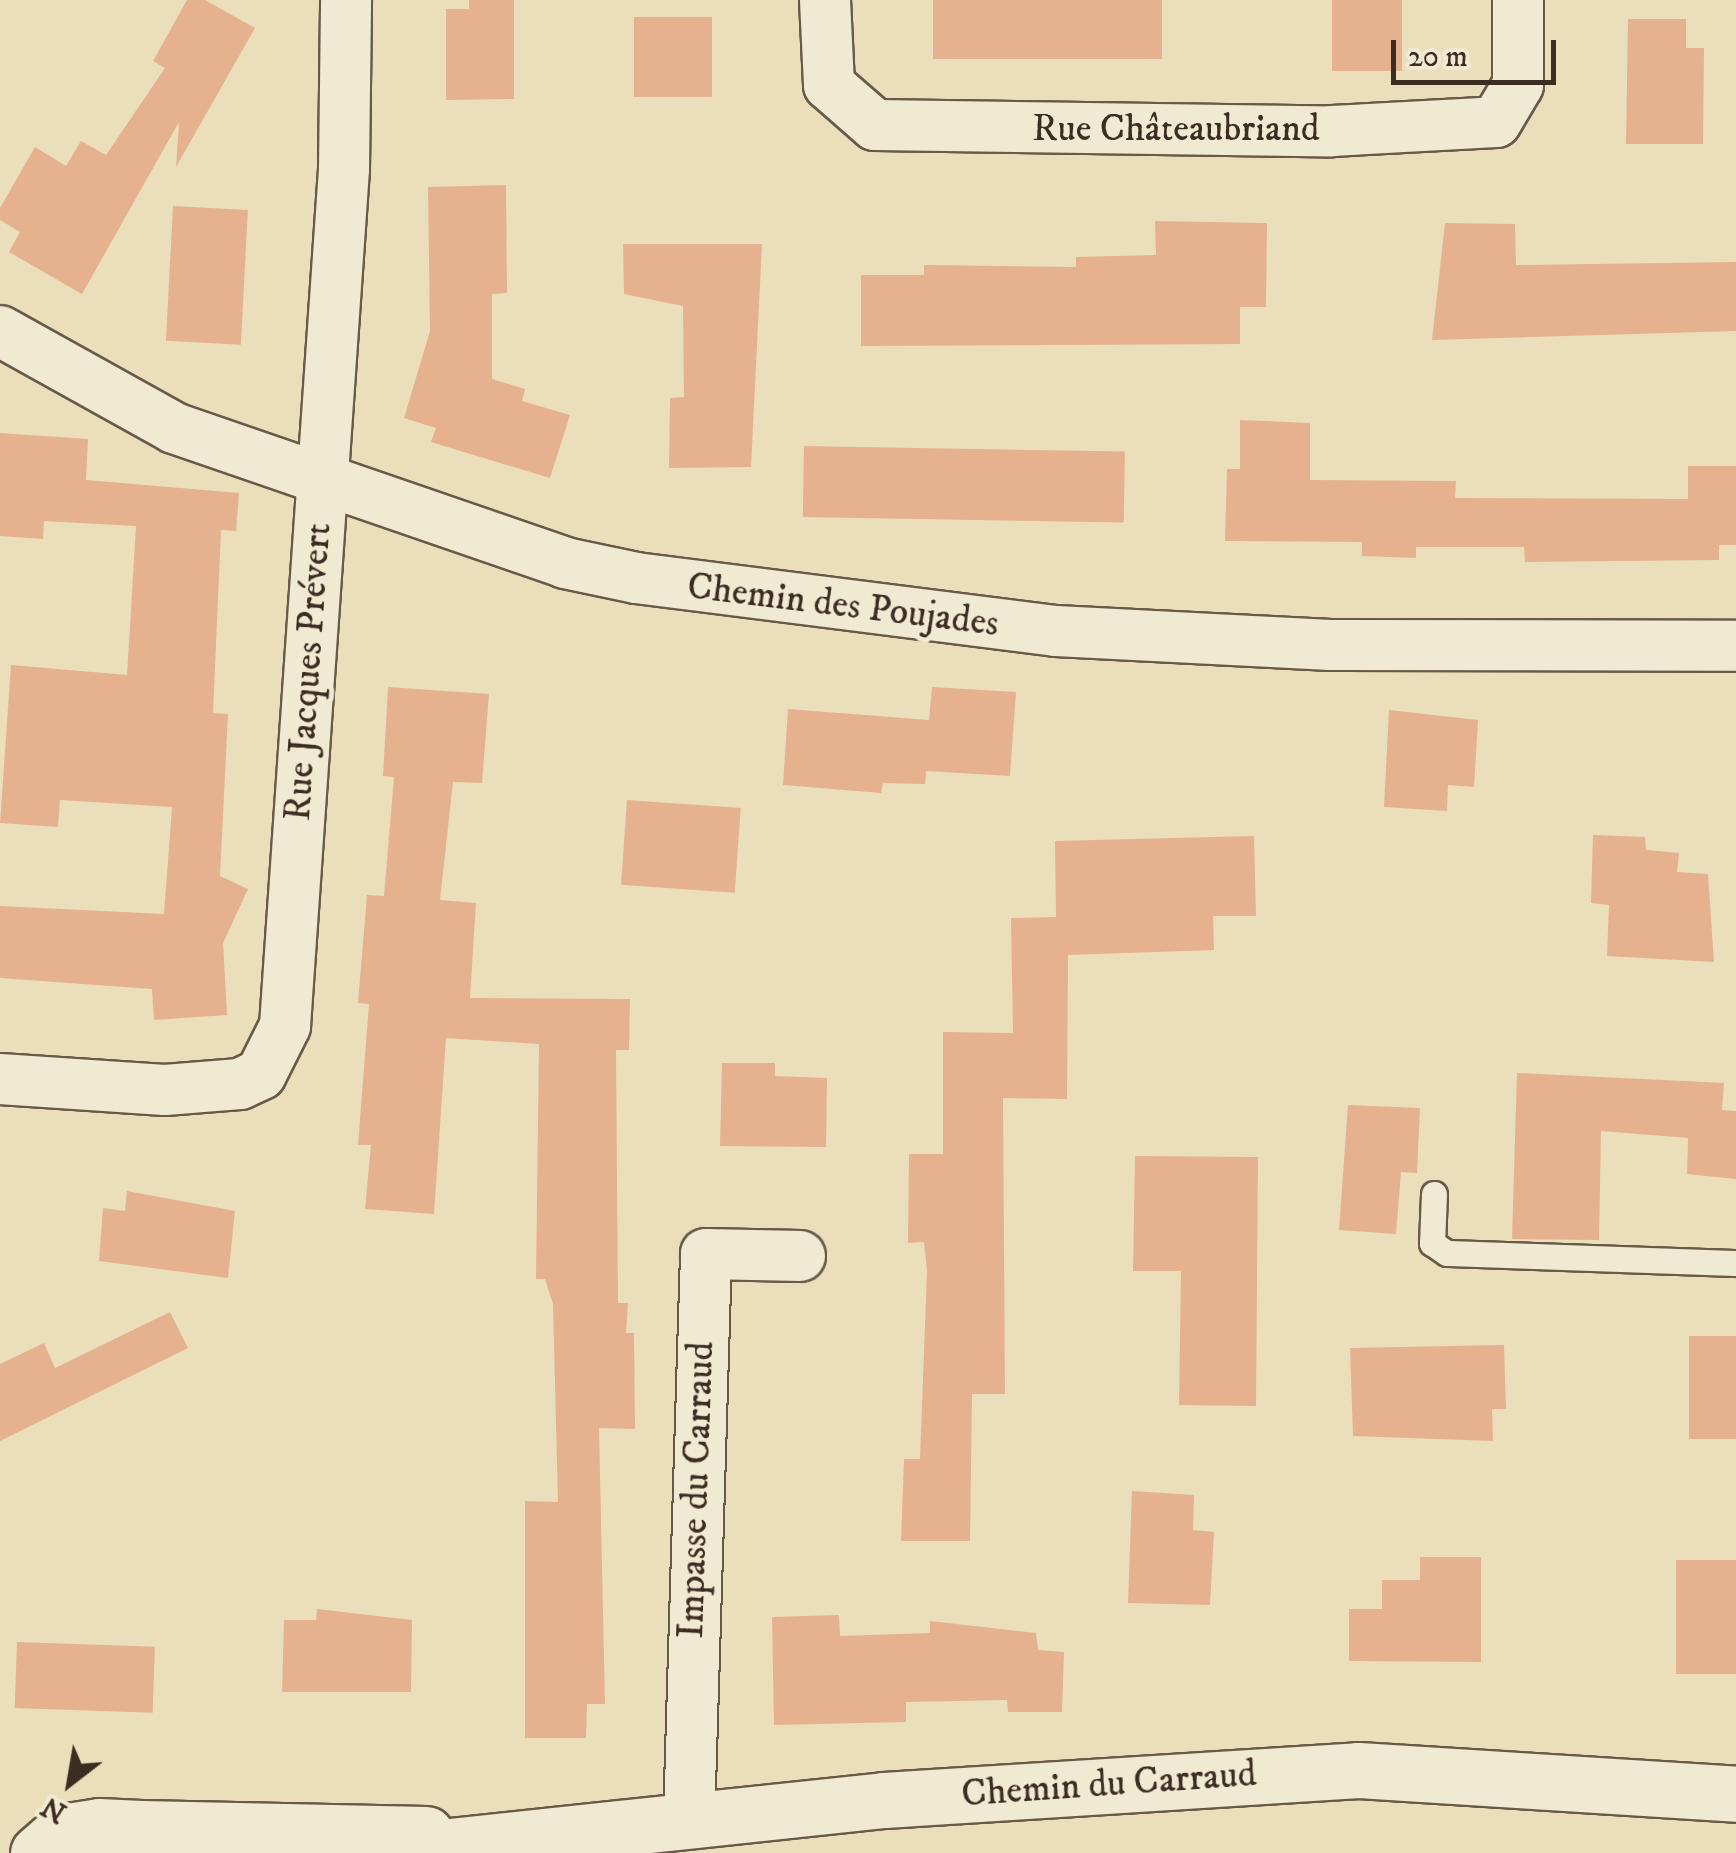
<!DOCTYPE html>
<meta charset="utf-8">
<style>
body{margin:0}
#map{position:relative;width:1736px;height:1853px;overflow:hidden;background:#eadfba;font-family:"IM FELL DW Pica",serif}
div>[style]{position:absolute}
.building>*{inset:0;background:#e6b18f;transform-origin:0 0}
.roads{filter:drop-shadow(2px 0 #685a49) drop-shadow(-2px 0 #685a49) drop-shadow(0 2px #685a49) drop-shadow(0 -2px #685a49)}
.service>*{height:25px;margin:-12.5px;padding:0 12.5px;transform-origin:12.5px;border-radius:12.5px;background:#f1ead2}
.minor>*{height:50px;margin:-25px;padding:0 25px;transform-origin:25px;border-radius:25px;background:#f1ead2}
.tertiary>*{height:55px;margin:-27.5px;padding:0 27.5px;transform-origin:27.5px;border-radius:27.5px;background:#f1ead2}
span{translate:-50% -50%;white-space:nowrap;text-align:center;line-height:1.15;-webkit-text-stroke:10px #f1ead2;paint-order:stroke}
.street-label{font-size:38px;color:#3c2d23}
.north{position:absolute;left:20px;top:1733px;width:100px;height:100px;-webkit-text-stroke:8px #f1ead2;paint-order:stroke;rotate:211deg;font-size:28px;font-weight:700;line-height:40px;text-align:center;color:#3c2d23}
.north::after{content:'';display:block;margin:auto;width:35px;height:45px;background:#3c2d23;clip-path:polygon(50% 0,100% 100%,50% 72%,0 100%)}
.scale{position:absolute;left:1391px;top:40px;width:165px;height:45px;box-sizing:border-box;border:5px solid #3c2d23;border-top:0;padding-left:12px;font-size:30px;line-height:35px;white-space:nowrap;color:#3c2d23;-webkit-text-stroke:8px #f1ead2;paint-order:stroke}
</style>
<div id="map">
<div class="building">
<div style="clip-path:polygon(187px 0,205px 0,255px 28px,176px 167px,179px 122px,82px 294px,9px 252px,20px 232px,0 220px,0 208px,35px 147px,66px 166px,81px 141px,106px 155px,165px 68px,153px 61px)"></div>
<div style="clip-path:polygon(469px 0,514px 0,514px 99px,446px 100px,446px 9px,469px 9px)"></div>
<div style="left:933px;top:0;width:229px;height:59px"></div>
<div style="left:1332px;top:0;width:70px;height:71px"></div>
<div style="left:634px;top:17px;width:78px;height:80px"></div>
<div style="clip-path:polygon(1628px 19px,1686px 19px,1686px 48px,1704px 48px,1703px 144px,1626px 144px)"></div>
<div style="clip-path:polygon(506px 185px,507px 293px,492px 294px,492px 379px,525px 389px,522px 401px,570px 415px,550px 478px,431px 442px,436px 428px,404px 418px,430px 331px,428px 187px)"></div>
<div style="left:173px;top:206px;width:75px;height:135px;rotate:3deg"></div>
<div style="clip-path:polygon(1155px 221px,1267px 223px,1266px 307px,1240px 307px,1240px 344px,861px 346px,861px 275px,924px 275px,924px 265px,1076px 267px,1076px 257px,1156px 255px)"></div>
<div style="clip-path:polygon(1445px 223px,1515px 224px,1516px 265px,1736px 262px,1736px 331px,1432px 340px)"></div>
<div style="clip-path:polygon(623px 244px,762px 244px,751px 467px,669px 468px,670px 398px,684px 397px,683px 306px,624px 294px)"></div>
<div style="clip-path:polygon(1240px 420px,1310px 423px,1310px 480px,1456px 481px,1455px 498px,1688px 499px,1688px 466px,1736px 466px,1736px 545px,1719px 545px,1719px 560px,1525px 562px,1524px 547px,1416px 547px,1416px 558px,1362px 556px,1362px 542px,1225px 541px,1227px 469px,1240px 469px)"></div>
<div style="clip-path:polygon(0 433px,88px 439px,86px 480px,239px 493px,236px 531px,221px 530px,213px 713px,228px 714px,220px 876px,248px 889px,223px 943px,227px 1015px,154px 1020px,152px 989px,0 978px,0 906px,164px 914px,172px 807px,60px 800px,58px 827px,0 823px,11px 665px,127px 675px,136px 526px,44px 521px,43px 539px,0 536px)"></div>
<div style="left:804px;top:446px;width:321px;height:71px;rotate:1deg"></div>
<div style="clip-path:polygon(388px 687px,489px 694px,482px 783px,453px 782px,440px 900px,476px 903px,470px 998px,630px 999px,629px 1050px,616px 1050px,618px 1303px,628px 1303px,626px 1333px,634px 1333px,635px 1429px,599px 1428px,605px 1704px,587px 1704px,586px 1738px,525px 1738px,525px 1501px,558px 1502px,553px 1304px,545px 1279px,536px 1279px,539px 1044px,446px 1038px,434px 1214px,365px 1209px,371px 1145px,358px 1145px,369px 1004px,358px 1003px,367px 895px,384px 896px,394px 777px,383px 776px)"></div>
<div style="clip-path:polygon(932px 687px,1016px 692px,1010px 776px,926px 771px,925px 784px,883px 783px,881px 793px,783px 785px,788px 709px,929px 720px)"></div>
<div style="clip-path:polygon(1389px 710px,1478px 720px,1474px 787px,1448px 785px,1447px 811px,1384px 807px)"></div>
<div style="left:627px;top:800px;width:114px;height:85px;rotate:4deg"></div>
<div style="clip-path:polygon(1593px 835px,1645px 837px,1646px 850px,1679px 853px,1677px 872px,1708px 874px,1714px 962px,1607px 956px,1609px 905px,1591px 903px)"></div>
<div style="clip-path:polygon(1254px 836px,1256px 916px,1213px 916px,1214px 950px,1068px 955px,1067px 1099px,1003px 1098px,1005px 1394px,972px 1394px,970px 1541px,901px 1541px,904px 1459px,920px 1459px,927px 1271px,924px 1242px,908px 1243px,909px 1154px,943px 1154px,943px 1032px,1013px 1033px,1011px 918px,1056px 917px,1055px 841px)"></div>
<div style="clip-path:polygon(722px 1063px,775px 1063px,775px 1076px,827px 1078px,826px 1147px,720px 1146px)"></div>
<div style="clip-path:polygon(1517px 1073px,1724px 1083px,1722px 1110px,1736px 1111px,1736px 1179px,1687px 1174px,1688px 1138px,1601px 1131px,1599px 1240px,1512px 1239px)"></div>
<div style="clip-path:polygon(1348px 1105px,1420px 1108px,1417px 1173px,1401px 1172px,1396px 1234px,1339px 1230px)"></div>
<div style="clip-path:polygon(1135px 1156px,1258px 1157px,1256px 1406px,1179px 1405px,1181px 1271px,1133px 1271px)"></div>
<div style="clip-path:polygon(127px 1191px,235px 1211px,228px 1278px,99px 1261px,103px 1208px,125px 1211px)"></div>
<div style="clip-path:polygon(170px 1312px,188px 1348px,0 1441px,0 1364px,44px 1343px,55px 1368px)"></div>
<div style="left:1736px;top:1336px;width:103px;height:47px;rotate:90deg"></div>
<div style="clip-path:polygon(1504px 1345px,1506px 1409px,1492px 1409px,1493px 1441px,1353px 1436px,1350px 1348px)"></div>
<div style="clip-path:polygon(1132px 1491px,1194px 1495px,1193px 1530px,1214px 1532px,1210px 1605px,1128px 1603px)"></div>
<div style="clip-path:polygon(1420px 1557px,1481px 1557px,1481px 1662px,1349px 1661px,1349px 1609px,1382px 1609px,1382px 1580px,1420px 1580px)"></div>
<div style="left:1676px;top:1560px;width:60px;height:114px"></div>
<div style="clip-path:polygon(317px 1609px,412px 1620px,411px 1692px,282px 1692px,284px 1620px,316px 1620px)"></div>
<div style="clip-path:polygon(839px 1615px,840px 1636px,930px 1633px,930px 1621px,1036px 1633px,1038px 1650px,1064px 1652px,1062px 1712px,1008px 1712px,1007px 1700px,906px 1702px,906px 1722px,774px 1725px,772px 1617px)"></div>
<div style="left:17px;top:1642px;width:138px;height:66px;rotate:2deg"></div>
</div>
<div class="roads">
<div class="service">
<div style="left:1434px;top:1194px;width:49px;rotate:92.3deg"></div>
<div style="left:1432px;top:1243px;width:18px;rotate:34deg"></div>
<div style="left:1447px;top:1253px;width:289px;rotate:2deg"></div>
</div>
<div class="minor">
<div style="left:825px;top:0;width:85px;rotate:87.3deg"></div>
<div style="left:829px;top:85px;width:61px;rotate:41deg"></div>
<div style="left:875px;top:125px;width:457px;rotate:0.8deg"></div>
<div style="left:1332px;top:131px;width:164px;rotate:-3.1deg"></div>
<div style="left:1496px;top:122px;width:43px;rotate:-59.3deg"></div>
<div style="left:1518px;top:85px;width:85px;rotate:-90deg"></div>
<div style="left:0;top:331px;width:199px;rotate:29.1deg"></div>
<div style="left:174px;top:428px;width:414px;rotate:19deg"></div>
<div style="left:565px;top:563px;width:73px;rotate:11.9deg"></div>
<div style="left:636px;top:578px;width:423px;rotate:7.2deg"></div>
<div style="left:1056px;top:631px;width:275px;rotate:2.9deg"></div>
<div style="left:1331px;top:645px;width:405px;rotate:0.1deg"></div>
<div style="left:0;top:1079px;width:165px;rotate:3.8deg"></div>
<div style="left:165px;top:1090px;width:75px;rotate:-4.6deg"></div>
<div style="left:240px;top:1084px;width:23px;rotate:-25deg"></div>
<div style="left:261px;top:1074px;width:54px;rotate:-63.4deg"></div>
<div style="left:285px;top:1026px;width:859px;rotate:-86.06deg"></div>
<div style="left:344px;top:169px;width:169px;rotate:-89.3deg"></div>
<div style="left:689px;top:1820px;width:566px;rotate:-88.28deg"></div>
<div style="left:706px;top:1254px;width:94px;rotate:1.2deg"></div>
</div>
<div class="tertiary">
<div style="left:141px;top:1828px;width:285px;rotate:1.2deg"></div>
<div style="left:38px;top:1853px;width:32px;rotate:-41deg"></div>
<div style="left:62px;top:1832px;width:37px;rotate:-9deg"></div>
<div style="left:99px;top:1826px;width:42px;rotate:2.7deg"></div>
<div style="left:141px;top:1828px;width:37px;rotate:29deg"></div>
<div style="left:384px;top:1853px;width:503px;rotate:-6.05deg"></div>
<div style="left:884px;top:1800px;width:475px;rotate:-3.6deg"></div>
<div style="left:1358px;top:1770px;width:379px;rotate:3.6deg"></div>
</div>
</div>
<div class="street-label">
<span style="left:1176px;top:130px">Rue Châteaubriand</span>
<span style="left:843px;top:606px;rotate:7deg">Chemin des Poujades</span>
<span style="left:309px;top:672px;rotate:-86deg">Rue Jacques Prévert</span>
<span style="left:697px;top:1490px;rotate:-88deg">Impasse du Carraud</span>
<span style="left:1109px;top:1785px;rotate:-4deg">Chemin du Carraud</span>
</div>
<div class="north">N</div>
<div class="scale">20 m</div>
</div>
